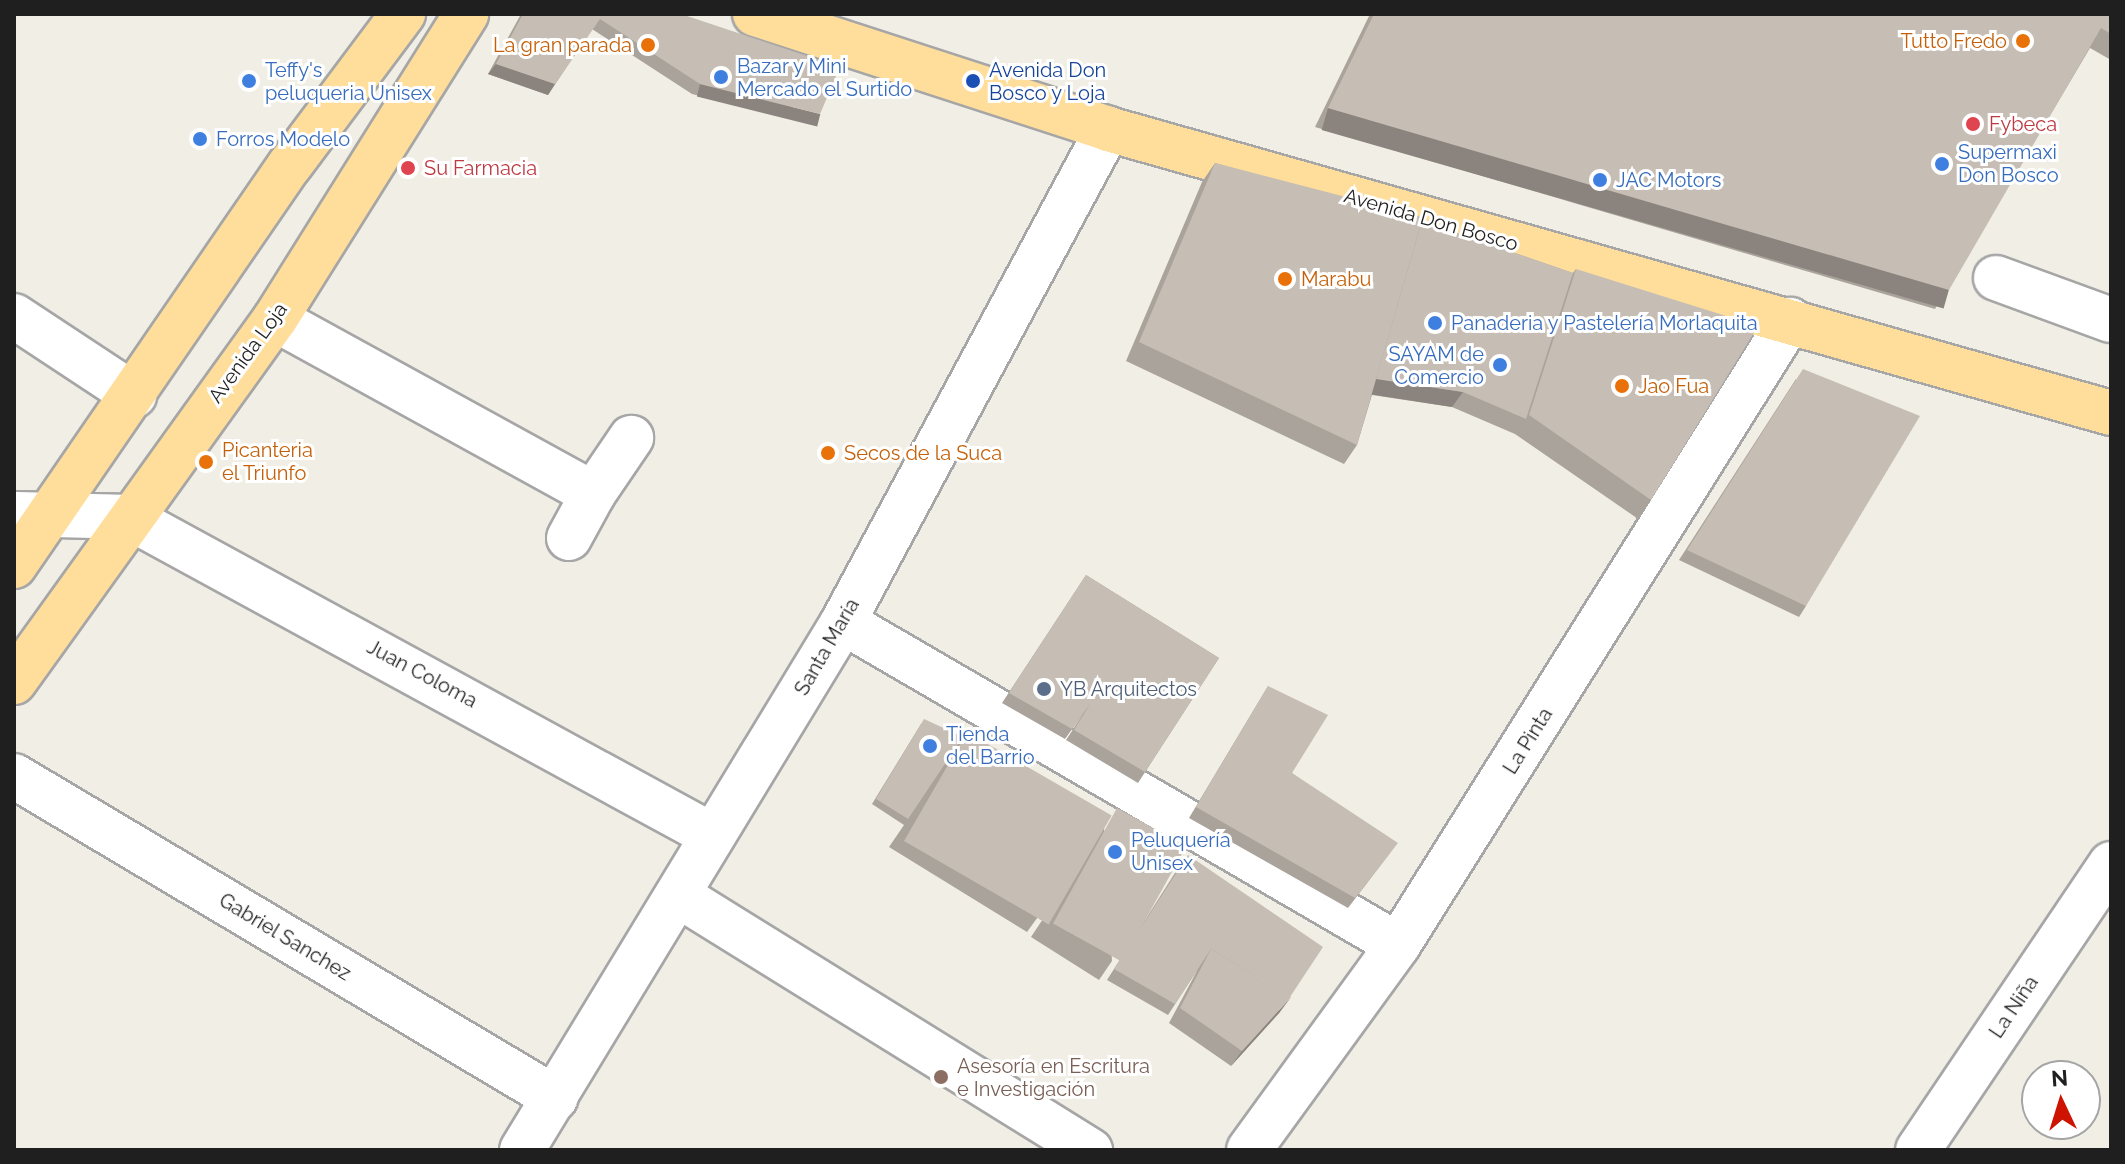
<!DOCTYPE html>
<meta charset="utf-8">
<style>
body{margin:0}
#map{position:relative;width:2125px;height:1164px;overflow:hidden;background:#f0eee5;font-family:Raleway,sans-serif}
div>[style]{position:absolute}
.roads{filter:drop-shadow(2px 0 #a6a6a6) drop-shadow(-2px 0 #a6a6a6) drop-shadow(0 2px #a6a6a6) drop-shadow(0 -2px #a6a6a6)}
.minor>*{height:44px;margin:-22px;padding:0 22px;transform-origin:22px;border-radius:22px;background:#fff}
.major>*{height:44px;margin:-22px;padding:0 22px;transform-origin:22px;border-radius:22px;background:#ffdd9b}
.wall>*{inset:0;background:#aaa39b}
.shaded-wall>*{inset:0;background:#8b847e;transform-origin:0 0}
.building>*{inset:0;background:#c6bdb4;transform-origin:0 0}
.dots>*{width:22px;height:22px;translate:-50% -50%;box-sizing:border-box;border:4px solid #fff;border-radius:50%}
span{translate:-50% -50%;white-space:nowrap;text-align:center;line-height:1.15;-webkit-text-stroke:6px #fff;paint-order:stroke}
.food-label{font-size:20px;color:#c56008}
.right{translate:-100% -50%;text-align:right}
.left{translate:0 -50%;text-align:left}
.shop-label{font-size:20px;color:#366cbe}
.transit-label{font-size:20px;color:#164399}
.health-label{font-size:20px;color:#be3a42}
.street-label{font-size:20px;color:#1f1f1f}
.service-label{font-size:20px;color:#4e5e75}
.education-label{font-size:20px;color:#785e54}
.frame{position:absolute;inset:0;border:16px solid #1f1f1f;pointer-events:none}
.north{position:absolute;left:2021px;top:1060px;width:80px;height:80px;box-sizing:border-box;background:#fff;border:2px solid #a5a5a5;border-radius:50%;rotate:356deg;font-size:22px;font-weight:700;line-height:32px;text-align:center;color:#1f1f1f}
.north::after{content:'';display:block;margin:auto;width:28px;height:36px;background:#ce1300;clip-path:polygon(50% 0,100% 100%,50% 72%,0 100%)}
</style>
<div id="map">
<div class="roads">
<div class="minor">
<div style="left:1996px;top:278px;width:122px;rotate:20.1deg"></div>
<div style="left:14px;top:316px;width:144px;rotate:33.4deg"></div>
<div style="left:275px;top:319px;width:363px;rotate:28.8deg"></div>
<div style="left:593px;top:494px;width:68px;rotate:-55.8deg"></div>
<div style="left:14px;top:514px;width:114px;rotate:1.5deg"></div>
<div style="left:128px;top:517px;width:666px;rotate:28.6deg"></div>
<div style="left:569px;top:538px;width:50px;rotate:-61.4deg"></div>
<div style="left:843px;top:622px;width:642px;rotate:30.2deg"></div>
<div style="left:14px;top:776px;width:630px;rotate:30.76deg"></div>
<div style="left:678px;top:895px;width:485px;rotate:31.8deg"></div>
<div style="left:522px;top:1150px;width:618px;rotate:-58.7deg"></div>
<div style="left:843px;top:622px;width:560px;rotate:-61.74deg"></div>
<div style="left:1249px;top:1150px;width:253px;rotate:-54deg"></div>
<div style="left:1398px;top:945px;width:738px;rotate:-57.9deg"></div>
<div style="left:1918px;top:1150px;width:345px;rotate:-56deg"></div>
</div>
<div class="major">
<div style="left:755px;top:14px;width:371px;rotate:18deg"></div>
<div style="left:1108px;top:129px;width:1042px;rotate:15.81deg"></div>
<div style="left:14px;top:566px;width:487px;rotate:-55.5deg"></div>
<div style="left:290px;top:165px;width:189px;rotate:-53.2deg"></div>
<div style="left:14px;top:682px;width:447px;rotate:-54.3deg"></div>
<div style="left:275px;top:319px;width:360px;rotate:-57.9deg"></div>
</div>
</div>
<div class="wall">
<div style="clip-path:polygon(521px 14px,681px 14px,812px 124px,692px 94px,592px 29px,548px 95px,488px 74px)"></div>
<div style="clip-path:polygon(1370px 14px,2111px 14px,2111px 60px,2090px 48px,1935px 309px,1315px 127px)"></div>
<div style="clip-path:polygon(1215px 163px,1422px 221px,1573px 273px,1576px 269px,1651px 500px,1638px 519px,1515px 434px,1452px 407px,1372px 395px,1357px 445px,1344px 464px,1126px 361px,1202px 182px)"></div>
<div style="clip-path:polygon(1796px 379px,1806px 606px,1799px 617px,1679px 560px)"></div>
<div style="clip-path:polygon(1086px 575px,1219px 658px,1138px 783px,1066px 740px,1083px 714px,1065px 739px,1002px 703px)"></div>
<div style="clip-path:polygon(1268px 686px,1292px 773px,1390px 853px,1348px 908px,1189px 818px)"></div>
<div style="clip-path:polygon(921px 724px,1111px 816px,1027px 932px,889px 847px,904px 825px,872px 804px)"></div>
<div style="clip-path:polygon(1104px 827px,1112px 961px,1099px 980px,1031px 937px)"></div>
<div style="clip-path:polygon(1180px 865px,1280px 1012px,1231px 1066px,1169px 1023px,1198px 969px,1168px 1015px,1107px 980px)"></div>
</div>
<div class="shaded-wall">
<div style="clip-path:polygon(496px 64px,555px 84px,548px 95px,488px 74px)"></div>
<div style="left:700px;top:84px;width:124px;height:13px;rotate:14deg"></div>
<div style="left:1328px;top:108px;width:647px;height:23px;rotate:16deg"></div>
<div style="clip-path:polygon(1372px 378px,1463px 392px,1452px 407px,1362px 393px)"></div>
<div style="clip-path:polygon(1291px 997px,1280px 1012px,1231px 1066px,1242px 1051px)"></div>
</div>
<div class="building">
<div style="clip-path:polygon(523px 14px,681px 14px,840px 67px,820px 114px,700px 84px,600px 19px,555px 84px,496px 64px)"></div>
<div style="clip-path:polygon(1374px 14px,2111px 14px,2111px 34px,2101px 28px,1949px 290px,1328px 108px)"></div>
<div style="clip-path:polygon(1215px 163px,1423px 217px,1357px 445px,1139px 342px)"></div>
<div style="clip-path:polygon(1422px 221px,1573px 273px,1526px 419px,1463px 392px,1376px 379px)"></div>
<div style="clip-path:polygon(1576px 269px,1758px 326px,1651px 500px,1529px 415px)"></div>
<div style="clip-path:polygon(1803px 369px,1920px 416px,1806px 606px,1687px 550px)"></div>
<div style="clip-path:polygon(1086px 575px,1219px 658px,1145px 772px,1074px 730px,1090px 704px,1072px 729px,1009px 693px)"></div>
<div style="clip-path:polygon(1268px 686px,1328px 715px,1292px 773px,1398px 843px,1355px 898px,1196px 807px)"></div>
<div style="clip-path:polygon(924px 719px,963px 737px,908px 819px,876px 799px)"></div>
<div style="left:967px;top:732px;width:167px;height:126px;rotate:30deg"></div>
<div style="left:1117px;top:808px;width:79px;height:132px;rotate:29deg"></div>
<div style="clip-path:polygon(1188px 855px,1323px 947px,1290px 997px,1211px 949px,1175px 1004px,1114px 969px)"></div>
<div style="clip-path:polygon(1211px 949px,1291px 997px,1242px 1051px,1180px 1008px)"></div>
</div>
<div class="dots">
<div style="left:2023px;top:41px;background:#e8710a"></div>
<div style="left:648px;top:45px;background:#e8710a"></div>
<div style="left:721px;top:77px;background:#3f7fe0"></div>
<div style="left:249px;top:81px;background:#3f7fe0"></div>
<div style="left:973px;top:81px;background:#1a4fb4"></div>
<div style="left:1973px;top:124px;background:#e0444e"></div>
<div style="left:200px;top:139px;background:#3f7fe0"></div>
<div style="left:1942px;top:164px;background:#3f7fe0"></div>
<div style="left:408px;top:168px;background:#e0444e"></div>
<div style="left:1600px;top:180px;background:#3f7fe0"></div>
<div style="left:1285px;top:279px;background:#e8710a"></div>
<div style="left:1435px;top:323px;background:#3f7fe0"></div>
<div style="left:1500px;top:365px;background:#3f7fe0"></div>
<div style="left:1622px;top:386px;background:#e8710a"></div>
<div style="left:828px;top:453px;background:#e8710a"></div>
<div style="left:206px;top:462px;background:#e8710a"></div>
<div style="left:1044px;top:689px;background:#5c6f8a"></div>
<div style="left:930px;top:746px;background:#3f7fe0"></div>
<div style="left:1115px;top:852px;background:#3f7fe0"></div>
<div style="left:941px;top:1077px;background:#8d6e63"></div>
</div>
<div class="food-label">
<span class="right" style="left:2007px;top:41px">Tutto Fredo</span>
<span class="right" style="left:632px;top:45px">La gran parada</span>
<span class="left" style="left:1301px;top:279px">Marabu</span>
<span class="left" style="left:1638px;top:386px">Jao Fua</span>
<span class="left" style="left:222px;top:462px">Picanteria<br>el Triunfo</span>
<span class="left" style="left:844px;top:453px">Secos de la Suca</span>
</div>
<div class="shop-label">
<span class="left" style="left:737px;top:78px">Bazar y Mini<br>Mercado el Surtido</span>
<span class="left" style="left:265px;top:82px">Teffy's<br>peluqueria Unisex</span>
<span class="left" style="left:216px;top:139px">Forros Modelo</span>
<span class="left" style="left:1958px;top:164px">Supermaxi<br>Don Bosco</span>
<span class="left" style="left:1616px;top:180px">JAC Motors</span>
<span class="left" style="left:1451px;top:323px">Panaderia y Pastelería Morlaquita</span>
<span class="right" style="left:1484px;top:366px">SAYAM de<br>Comercio</span>
<span class="left" style="left:946px;top:746px">Tienda<br>del Barrio</span>
<span class="left" style="left:1131px;top:852px">Peluquería<br>Unisex</span>
</div>
<div class="transit-label">
<span class="left" style="left:989px;top:82px">Avenida Don<br>Bosco y Loja</span>
</div>
<div class="health-label">
<span class="left" style="left:1989px;top:124px">Fybeca</span>
<span class="left" style="left:424px;top:168px">Su Farmacia</span>
</div>
<div class="street-label">
<span style="left:1431px;top:220px;rotate:16deg">Avenida Don Bosco</span>
<span style="left:248px;top:353px;rotate:-54deg">Avenida Loja</span>
<span style="left:827px;top:647px;rotate:-60deg">Santa María</span>
<span style="left:422px;top:674px;rotate:28deg">Juan Coloma</span>
<span style="left:1528px;top:741px;rotate:-58deg">La Pinta</span>
<span style="left:285px;top:937px;rotate:31deg">Gabriel Sanchez</span>
<span style="left:2014px;top:1007px;rotate:-56deg">La Niña</span>
</div>
<div class="service-label">
<span class="left" style="left:1060px;top:689px">YB Arquitectos</span>
</div>
<div class="education-label">
<span class="left" style="left:957px;top:1078px">Asesoría en Escritura<br>e Investigación</span>
</div>
<div class="frame"></div>
<div class="north">N</div>
</div>
